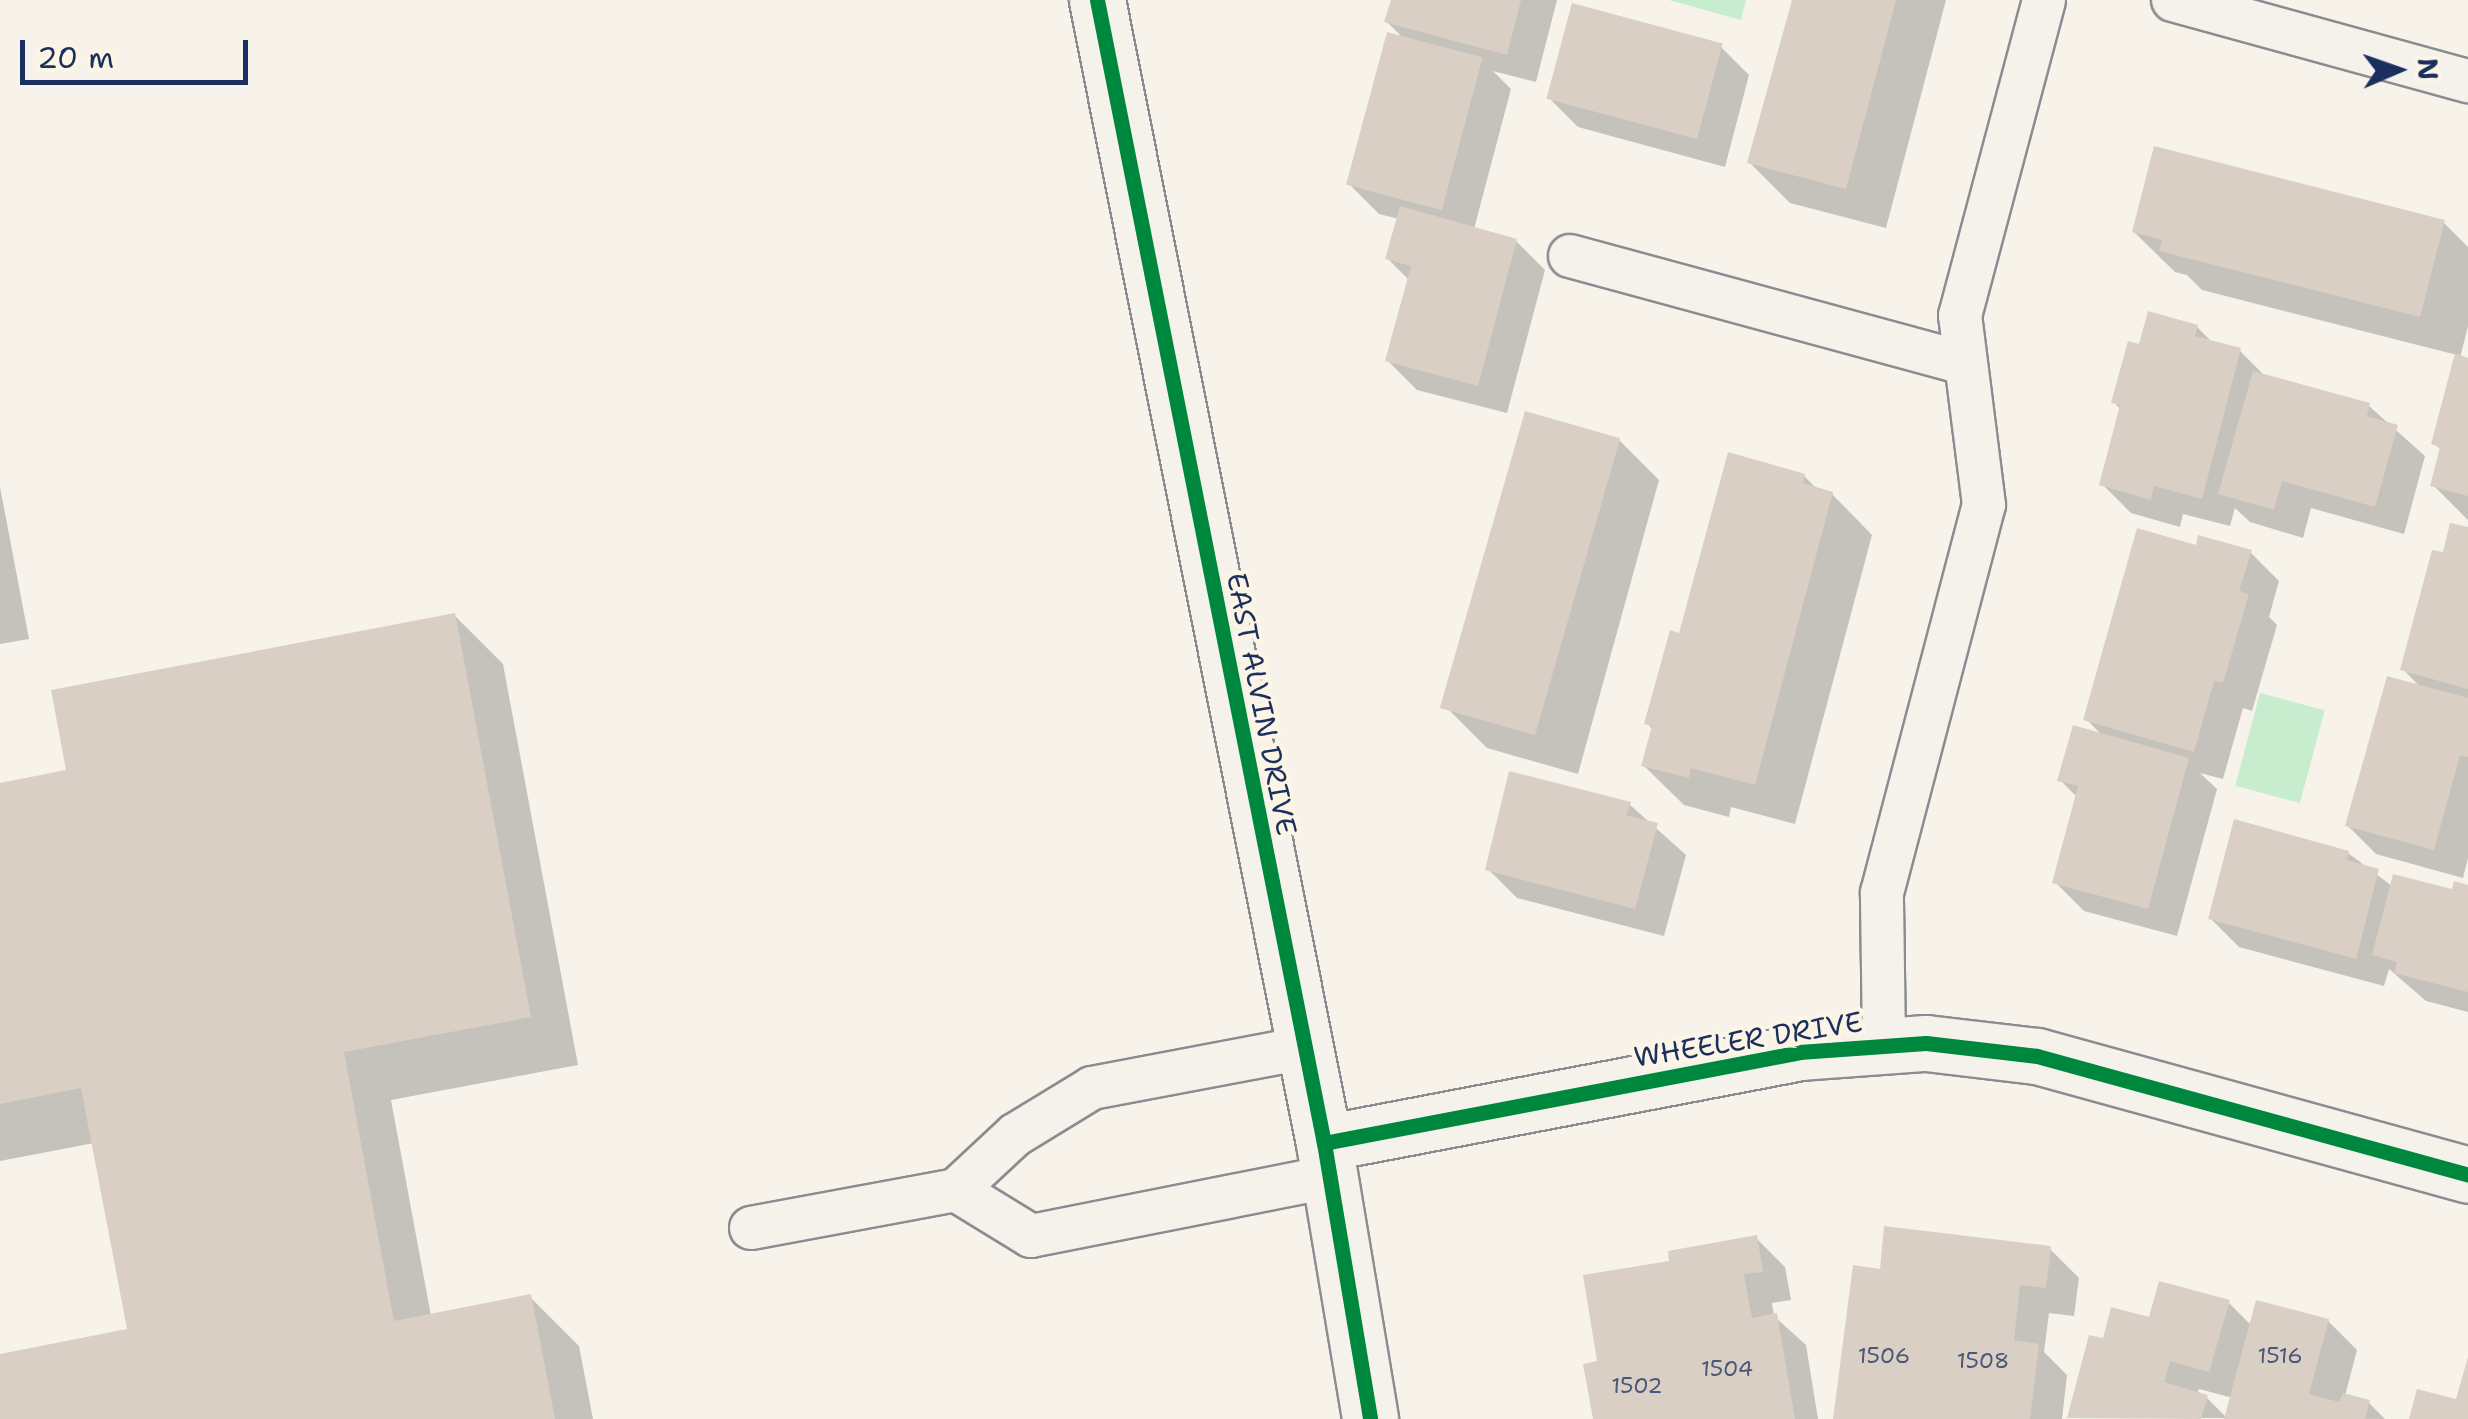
<!DOCTYPE html>
<style>
body{margin:0}
#map{position:relative;width:2468px;height:1419px;overflow:hidden;background:#f7f3ea;font-family:"Shantell Sans",sans-serif}
div>[style]{position:absolute}
.green>*{inset:0;background:#c7edce;transform-origin:0 0}
.shadow>*{inset:0;background:#0003}
.building>*{inset:0;background:#dacfc5;transform-origin:0 0}
.roads{filter:drop-shadow(2px 0 #8a8c91) drop-shadow(-2px 0 #8a8c91) drop-shadow(0 2px #8a8c91) drop-shadow(0 -2px #8a8c91)}
.service>*{height:42px;margin:-21px;padding:0 21px;transform-origin:21px;border-radius:21px;background:#f5f2ec}
.minor>*{height:55px;margin:-27.5px;padding:0 27.5px;transform-origin:27.5px;border-radius:27.5px;background:#f5f2ec}
.secondary>*{height:55px;margin:-27.5px;padding:0 27.5px;transform-origin:27.5px;border-radius:27.5px;background:#f5f2ec}
.cycleway>*{height:15px;margin:-7.5px;padding:0 7.5px;transform-origin:7.5px;border-radius:7.5px;background:#00873e}
span{translate:-50% -50%;white-space:nowrap;text-align:center;line-height:1.15;-webkit-text-stroke:9px #fcf5e5;paint-order:stroke}
.number-label{font-size:22px;color:#4b5778}
.number-label span{-webkit-text-stroke-width:0}
.street-label{font-size:28px;color:#1b2f5e}
.north{position:absolute;left:2348px;top:20px;width:100px;height:100px;-webkit-text-stroke:8px #fcf5e5;paint-order:stroke;rotate:88deg;font-size:28px;font-weight:700;line-height:40px;text-align:center;color:#1b2f5e}
.north::after{content:'';display:block;margin:auto;width:35px;height:45px;background:#1b2f5e;clip-path:polygon(50% 0,100% 100%,50% 72%,0 100%)}
.scale{position:absolute;left:20px;top:40px;width:228px;height:45px;box-sizing:border-box;border:5px solid #1b2f5e;border-top:0;padding-left:12px;font-size:30px;line-height:35px;white-space:nowrap;color:#1b2f5e;-webkit-text-stroke:8px #fcf5e5;paint-order:stroke}
</style>
<div id="map">
<div class="green">
<div style="clip-path:polygon(1669px 0,1746px 0,1741px 20px)"></div>
<div style="left:2260px;top:693px;width:67px;height:96px;rotate:15deg"></div>
</div>
<div class="shadow">
<div style="clip-path:polygon(1393px 0,1557px 0,1536px 82px,1493px 71px,1511px 89px,1474px 229px,1516px 241px,1545px 270px,1507px 413px,1417px 390px,1388px 361px,1409px 280px,1388px 259px,1399px 219px,1379px 214px,1350px 185px,1405px 40px,1387px 22px)"></div>
<div style="clip-path:polygon(1794px 0,1946px 0,1886px 228px,1790px 203px,1750px 163px)"></div>
<div style="clip-path:polygon(1720px 46px,1749px 75px,1725px 167px,1578px 127px,1549px 98px)"></div>
<div style="clip-path:polygon(2444px 223px,2468px 247px,2468px 326px,2460px 358px,2468px 360px,2468px 520px,2433px 485px,2442px 451px,2434px 443px,2457px 355px,2202px 290px,2187px 275px,2175px 272px,2134px 232px)"></div>
<div style="clip-path:polygon(2197px 327px,2213px 343px,2239px 350px,2266px 377px,2369px 406px,2425px 456px,2404px 534px,2311px 508px,2303px 538px,2250px 522px,2235px 508px,2230px 526px,2183px 514px,2180px 527px,2131px 513px,2102px 484px,2121px 410px,2114px 402px,2141px 347px)"></div>
<div style="clip-path:polygon(1619px 440px,1659px 480px,1578px 774px,1487px 748px,1447px 708px)"></div>
<div style="clip-path:polygon(1804px 476px,1818px 490px,1832px 494px,1872px 535px,1795px 824px,1731px 807px,1729px 817px,1684px 805px,1643px 765px,1653px 730px,1647px 723px,1681px 636px)"></div>
<div style="clip-path:polygon(0 487px,29px 639px,0 644px)"></div>
<div style="clip-path:polygon(2468px 530px,2468px 858px,2463px 878px,2376px 854px,2347px 825px,2421px 688px,2403px 669px,2444px 556px)"></div>
<div style="clip-path:polygon(2198px 548px,2250px 552px,2279px 581px,2269px 617px,2277px 625px,2252px 711px,2243px 708px,2223px 779px,2200px 773px,2217px 789px,2177px 936px,2084px 911px,2055px 882px,2077px 797px,2060px 780px,2103px 736px,2086px 719px)"></div>
<div style="clip-path:polygon(454px 615px,503px 664px,578px 1065px,391px 1100px,431px 1316px,530px 1297px,579px 1346px,593px 1419px,0 1419px,0 1356px,130px 1331px,94px 1143px,0 1161px,0 785px,69px 772px)"></div>
<div style="clip-path:polygon(1629px 804px,1686px 855px,1664px 936px,1517px 898px,1488px 869px)"></div>
<div style="clip-path:polygon(2348px 853px,2392px 886px,2454px 892px,2468px 887px,2468px 1012px,2426px 1001px,2389px 969px,2384px 986px,2239px 947px,2210px 918px)"></div>
<div style="clip-path:polygon(1756px 1238px,1785px 1267px,1791px 1300px,1772px 1303px,1774px 1316px,1806px 1345px,1818px 1419px,1595px 1419px,1600px 1363px,1672px 1263px)"></div>
<div style="clip-path:polygon(2050px 1249px,2079px 1278px,2074px 1316px,2049px 1313px,2044px 1352px,2067px 1375px,2062px 1419px,1836px 1419px,1882px 1271px)"></div>
<div style="clip-path:polygon(evenodd,2228px 1302px,2252px 1326px,2328px 1321px,2357px 1350px,2345px 1396px,2368px 1402px,2385px 1419px,2070px 1417px,2105px 1341px,2151px 1320px,2228px 1302px,2199px 1389px,2233px 1398px,2227px 1418px,2206px 1397px,2197px 1394px,2199px 1389px)"></div>
</div>
<div class="building">
<div style="clip-path:polygon(1391px 0,1521px 0,1507px 55px,1384px 22px)"></div>
<div style="clip-path:polygon(1792px 0,1896px 0,1846px 189px,1747px 163px)"></div>
<div style="left:1572px;top:3px;width:156px;height:99px;rotate:15deg"></div>
<div style="left:1387px;top:32px;width:99px;height:158px;rotate:15deg"></div>
<div style="clip-path:polygon(2154px 146px,2445px 220px,2420px 317px,2159px 251px,2162px 240px,2132px 232px)"></div>
<div style="clip-path:polygon(1400px 206px,1517px 239px,1478px 386px,1385px 361px,1411px 266px,1385px 259px)"></div>
<div style="clip-path:polygon(2148px 311px,2198px 325px,2195px 336px,2241px 348px,2202px 499px,2154px 486px,2151px 500px,2099px 485px,2120px 405px,2111px 403px,2128px 341px,2139px 344px)"></div>
<div style="clip-path:polygon(2455px 353px,2468px 358px,2468px 496px,2430px 486px,2440px 447px,2431px 444px)"></div>
<div style="clip-path:polygon(2253px 371px,2370px 403px,2367px 416px,2398px 425px,2375px 507px,2282px 481px,2274px 510px,2218px 494px)"></div>
<div style="left:1525px;top:411px;width:99px;height:309px;rotate:16deg"></div>
<div style="clip-path:polygon(1728px 452px,1805px 474px,1803px 483px,1833px 492px,1755px 785px,1691px 768px,1689px 778px,1641px 766px,1652px 726px,1644px 724px,1670px 630px,1679px 633px)"></div>
<div style="clip-path:polygon(2450px 523px,2468px 527px,2468px 689px,2400px 670px,2432px 550px,2443px 552px)"></div>
<div style="clip-path:polygon(2137px 528px,2196px 545px,2198px 535px,2252px 550px,2239px 591px,2249px 594px,2223px 683px,2214px 681px,2194px 752px,2083px 720px)"></div>
<div style="clip-path:polygon(455px 613px,531px 1017px,344px 1052px,394px 1321px,531px 1294px,555px 1419px,0 1419px,0 1354px,127px 1329px,81px 1088px,0 1104px,0 783px,66px 770px,51px 690px)"></div>
<div style="clip-path:polygon(2387px 676px,2468px 698px,2468px 757px,2460px 755px,2434px 850px,2345px 826px)"></div>
<div style="clip-path:polygon(2073px 725px,2189px 758px,2148px 909px,2052px 883px,2078px 786px,2057px 781px)"></div>
<div style="clip-path:polygon(1509px 771px,1631px 802px,1626px 815px,1658px 823px,1635px 909px,1485px 870px)"></div>
<div style="clip-path:polygon(2234px 819px,2349px 851px,2347px 860px,2379px 869px,2356px 959px,2208px 919px)"></div>
<div style="clip-path:polygon(2393px 874px,2452px 889px,2454px 881px,2468px 885px,2468px 992px,2394px 973px,2397px 962px,2372px 955px)"></div>
<div style="clip-path:polygon(1884px 1226px,2051px 1246px,2046px 1288px,2020px 1285px,2014px 1340px,2039px 1344px,2030px 1419px,1833px 1419px,1853px 1265px,1880px 1269px)"></div>
<div style="clip-path:polygon(1757px 1235px,1763px 1272px,1744px 1274px,1752px 1318px,1777px 1313px,1795px 1419px,1593px 1419px,1583px 1364px,1597px 1361px,1583px 1275px,1669px 1261px,1668px 1251px)"></div>
<div style="clip-path:polygon(2159px 1281px,2230px 1300px,2209px 1372px,2170px 1361px,2164px 1382px,2208px 1395px,2201px 1419px,2067px 1418px,2089px 1335px,2103px 1338px,2111px 1307px,2149px 1317px)"></div>
<div style="clip-path:polygon(2256px 1300px,2329px 1319px,2309px 1394px,2339px 1402px,2343px 1393px,2370px 1400px,2365px 1419px,2224px 1419px)"></div>
<div style="clip-path:polygon(2468px 1357px,2468px 1419px,2409px 1419px,2417px 1389px,2456px 1399px)"></div>
</div>
<div class="roads">
<div class="service">
<div style="left:2173px;top:0;width:306px;rotate:15.4deg"></div>
<div style="left:1570px;top:256px;width:408px;rotate:15.2deg"></div>
<div style="left:1884px;top:1043px;width:150px;rotate:-90.8deg"></div>
<div style="left:1882px;top:893px;width:401px;rotate:-75.3deg"></div>
<div style="left:1984px;top:505px;width:191px;rotate:-97.2deg"></div>
<div style="left:1960px;top:316px;width:327px;rotate:-75.1deg"></div>
<div style="left:956px;top:1190px;width:88px;rotate:31.5deg"></div>
<div style="left:1031px;top:1236px;width:304px;rotate:-11.2deg"></div>
<div style="left:751px;top:1228px;width:208px;rotate:-10.5deg"></div>
<div style="left:956px;top:1190px;width:81px;rotate:-43deg"></div>
<div style="left:1015px;top:1135px;width:90px;rotate:-31.4deg"></div>
<div style="left:1092px;top:1088px;width:216px;rotate:-10.7deg"></div>
</div>
<div class="minor">
<div style="left:1324px;top:1143px;width:484px;rotate:-10.8deg"></div>
<div style="left:1799px;top:1052px;width:127px;rotate:-4.1deg"></div>
<div style="left:1926px;top:1043px;width:112px;rotate:6.7deg"></div>
<div style="left:2037px;top:1056px;width:447px;rotate:15.4deg"></div>
</div>
<div class="secondary">
<div style="left:1097px;top:0;width:1165px;rotate:78.77deg"></div>
<div style="left:1324px;top:1143px;width:280px;rotate:80.5deg"></div>
</div>
</div>
<div class="cycleway">
<div style="left:1097px;top:0;width:1165px;rotate:78.77deg"></div>
<div style="left:1324px;top:1143px;width:280px;rotate:80.5deg"></div>
<div style="left:1324px;top:1143px;width:484px;rotate:-10.8deg"></div>
<div style="left:1799px;top:1052px;width:127px;rotate:-4.1deg"></div>
<div style="left:1926px;top:1043px;width:112px;rotate:6.7deg"></div>
<div style="left:2037px;top:1056px;width:447px;rotate:15.4deg"></div>
</div>
<div class="number-label">
<span style="left:1884px;top:1356px">1506</span>
<span style="left:2280px;top:1356px">1516</span>
<span style="left:1983px;top:1361px">1508</span>
<span style="left:1727px;top:1369px">1504</span>
<span style="left:1637px;top:1386px">1502</span>
</div>
<div class="street-label">
<span style="left:1262px;top:704px;rotate:79deg">EAST ALVIN DRIVE</span>
<span style="left:1748px;top:1039px;rotate:-9deg">WHEELER DRIVE</span>
</div>
<div class="north">N</div>
<div class="scale">20 m</div>
</div>
